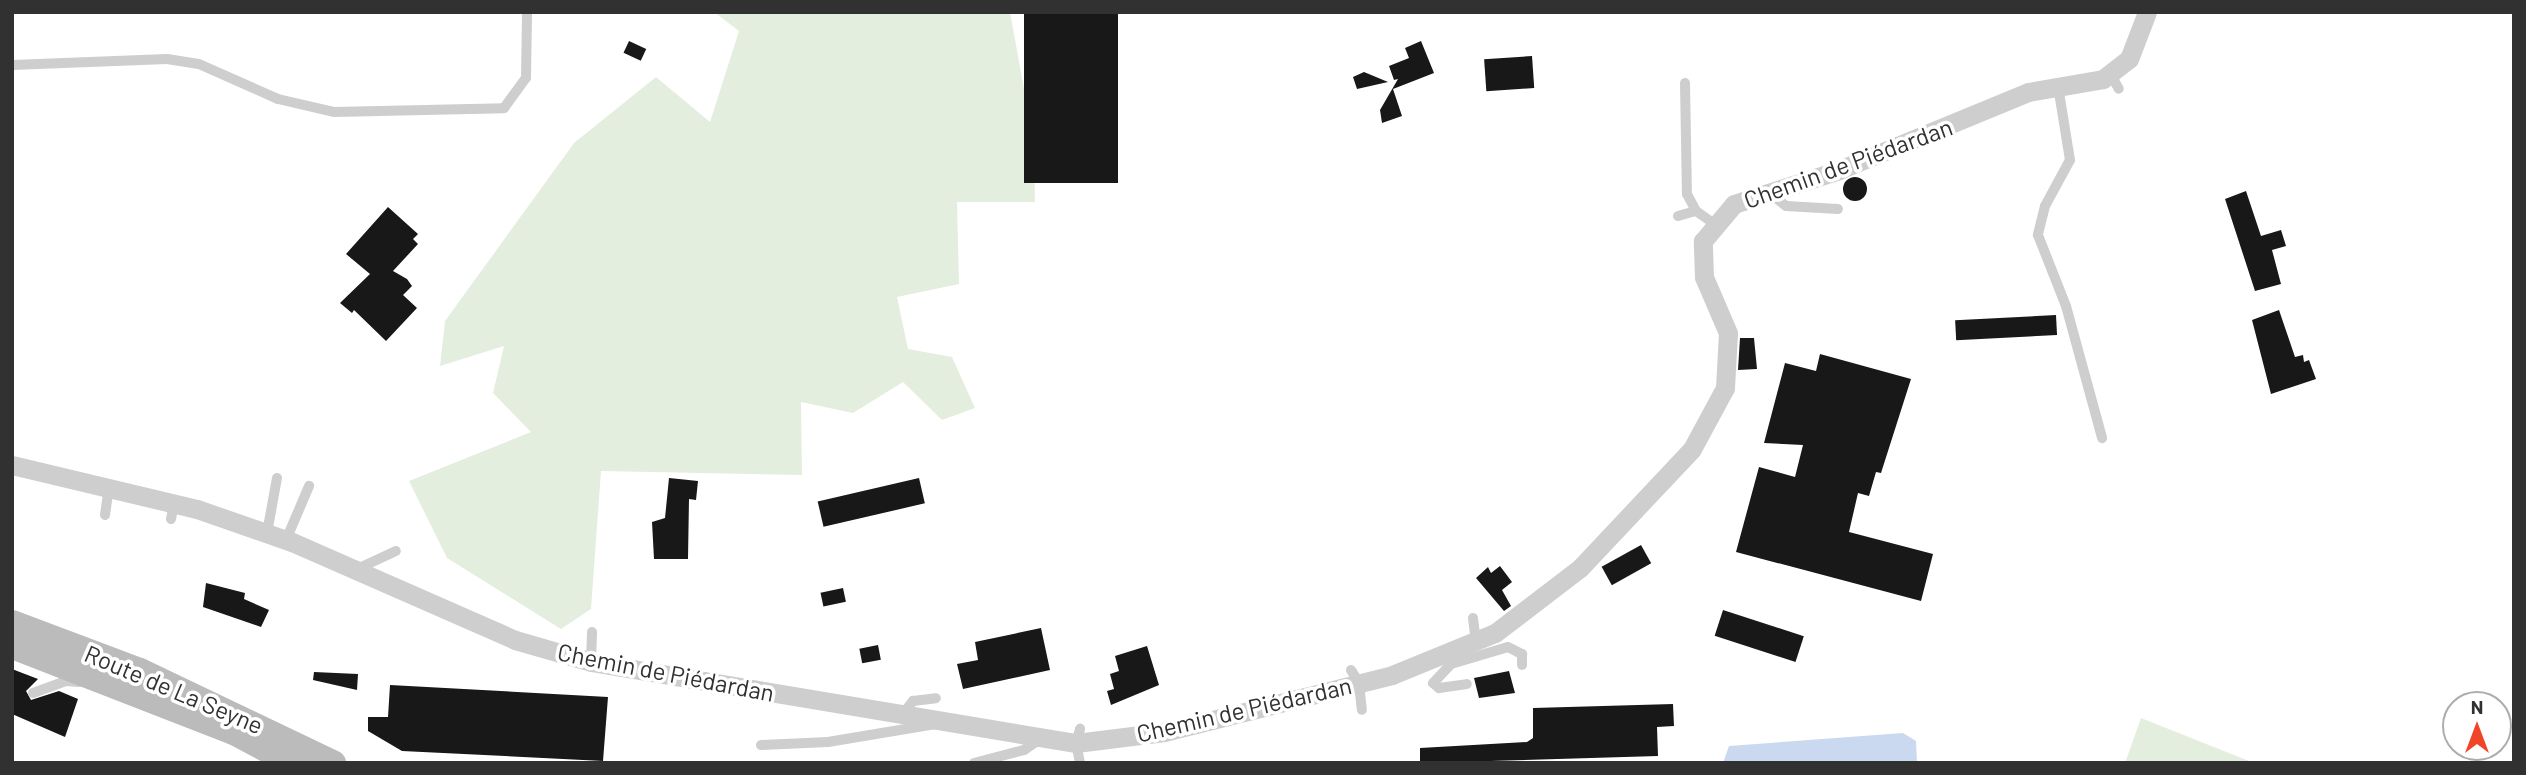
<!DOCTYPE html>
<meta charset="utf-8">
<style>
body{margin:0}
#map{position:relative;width:2526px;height:775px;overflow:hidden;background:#fff;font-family:Barlow,sans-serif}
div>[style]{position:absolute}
.green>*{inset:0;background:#e4eede}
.water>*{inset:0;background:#cad9ef}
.building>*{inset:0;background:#181818;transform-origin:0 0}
.round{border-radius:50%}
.lane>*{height:10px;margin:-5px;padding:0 5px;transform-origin:5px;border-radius:5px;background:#cecece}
.street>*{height:19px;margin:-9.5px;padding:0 9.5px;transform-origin:9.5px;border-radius:9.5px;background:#cecece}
.secondary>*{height:26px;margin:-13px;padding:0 13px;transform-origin:13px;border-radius:13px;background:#bbb}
span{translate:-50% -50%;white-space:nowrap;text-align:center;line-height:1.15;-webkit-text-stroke:7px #fff;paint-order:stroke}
.street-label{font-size:24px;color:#313131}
.frame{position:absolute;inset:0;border:14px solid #313131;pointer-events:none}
.north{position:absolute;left:2442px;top:691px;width:70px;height:70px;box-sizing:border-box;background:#fff;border:2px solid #adadad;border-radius:50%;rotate:0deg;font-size:19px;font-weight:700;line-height:28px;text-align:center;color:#313131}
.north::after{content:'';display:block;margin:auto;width:24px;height:32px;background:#f1452a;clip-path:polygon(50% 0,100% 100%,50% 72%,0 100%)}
</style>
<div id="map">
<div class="green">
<div style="clip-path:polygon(714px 12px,1010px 12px,1034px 144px,1035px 202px,957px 202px,959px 284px,897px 297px,908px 349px,952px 357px,975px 408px,942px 420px,903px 382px,853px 413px,801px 402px,802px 475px,601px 471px,591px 609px,561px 629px,447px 558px,409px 481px,531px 432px,493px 393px,504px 346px,440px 366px,445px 321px,574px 143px,656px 77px,710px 122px,739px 31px)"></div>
<div style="clip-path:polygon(2141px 718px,2254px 763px,2125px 763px)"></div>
</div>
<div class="water">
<div style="clip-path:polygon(1903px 733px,1916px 741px,1917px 763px,1723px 763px,1729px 746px)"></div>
</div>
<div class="building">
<div style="left:1024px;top:12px;width:94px;height:171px"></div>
<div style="left:629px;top:41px;width:19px;height:13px;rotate:25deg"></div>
<div style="clip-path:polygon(1421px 41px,1434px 73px,1393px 89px,1402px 116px,1382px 123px,1380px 110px,1398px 79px,1394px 80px,1389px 66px,1409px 58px,1405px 48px)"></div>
<div style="left:1532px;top:56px;width:32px;height:48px;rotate:86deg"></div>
<div style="clip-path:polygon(1364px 72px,1388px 82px,1357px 89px,1353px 77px)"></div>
<div class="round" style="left:1843px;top:177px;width:24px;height:24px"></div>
<div style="clip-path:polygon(2246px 191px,2261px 236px,2281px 230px,2286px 246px,2272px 250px,2281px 284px,2255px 291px,2225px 199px)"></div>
<div style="clip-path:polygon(388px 207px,418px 234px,413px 239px,418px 244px,393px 271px,407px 279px,412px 286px,403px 295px,417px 308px,386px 341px,354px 310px,352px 313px,340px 303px,370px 274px,346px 254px)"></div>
<div style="clip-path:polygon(2279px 310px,2295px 357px,2303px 355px,2304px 362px,2309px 360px,2316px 379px,2271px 394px,2252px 320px)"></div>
<div style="left:2056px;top:315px;width:20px;height:101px;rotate:87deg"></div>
<div style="clip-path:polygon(1740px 338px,1754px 338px,1757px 369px,1738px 370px)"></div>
<div style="clip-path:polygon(1820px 354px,1911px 379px,1881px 473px,1876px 472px,1869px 496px,1858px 493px,1849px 532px,1933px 554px,1921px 601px,1736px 552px,1759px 467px,1795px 477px,1803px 445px,1764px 443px,1785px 363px,1816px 371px)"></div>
<div style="clip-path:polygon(669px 478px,698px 481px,696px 500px,689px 499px,688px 559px,654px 559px,652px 522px,665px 518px)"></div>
<div style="left:919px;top:478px;width:26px;height:104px;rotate:77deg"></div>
<div style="left:1641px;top:545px;width:21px;height:45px;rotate:61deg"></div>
<div style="clip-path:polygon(1500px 566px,1512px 582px,1502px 590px,1511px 606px,1504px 611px,1476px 578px,1488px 567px,1491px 573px)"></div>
<div style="clip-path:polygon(206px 583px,245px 593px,244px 599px,269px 610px,261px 627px,203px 607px)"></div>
<div style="left:843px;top:588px;width:14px;height:23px;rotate:78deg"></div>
<div style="left:1723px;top:610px;width:85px;height:27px;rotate:18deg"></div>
<div style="clip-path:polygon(1041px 628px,1050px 670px,963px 689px,957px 664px,978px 660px,975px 642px)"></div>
<div style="left:878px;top:645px;width:15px;height:19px;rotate:79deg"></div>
<div style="clip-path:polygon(1147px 646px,1159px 685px,1111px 705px,1107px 691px,1114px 689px,1110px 674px,1119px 671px,1115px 656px)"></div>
<div style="clip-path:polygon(12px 669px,38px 679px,26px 691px,31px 700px,59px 691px,78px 699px,65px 737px,12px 714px)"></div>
<div style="clip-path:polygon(1509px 671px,1515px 693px,1479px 698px,1474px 678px)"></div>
<div style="clip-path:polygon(314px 672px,358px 674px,357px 690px,313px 680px)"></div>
<div style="clip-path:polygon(390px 685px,608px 697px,603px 761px,402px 751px,368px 731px,368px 717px,388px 717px)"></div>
<div style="clip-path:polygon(1673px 704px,1674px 726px,1657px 727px,1658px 756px,1420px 763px,1420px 748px,1527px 742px,1533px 738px,1533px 708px)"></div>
</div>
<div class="lane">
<div style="left:12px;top:65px;width:155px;rotate:-2.2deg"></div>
<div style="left:167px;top:59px;width:32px;rotate:9deg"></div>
<div style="left:199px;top:64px;width:86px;rotate:23.9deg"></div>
<div style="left:278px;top:99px;width:57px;rotate:13.1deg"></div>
<div style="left:334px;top:112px;width:170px;rotate:-1.3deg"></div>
<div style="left:504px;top:108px;width:37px;rotate:-54deg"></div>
<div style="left:526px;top:78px;width:66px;rotate:-89.1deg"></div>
<div style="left:2110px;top:73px;width:18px;rotate:61deg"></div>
<div style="left:1685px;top:83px;width:111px;rotate:89deg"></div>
<div style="left:1687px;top:194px;width:19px;rotate:62deg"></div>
<div style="left:1696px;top:211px;width:24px;rotate:35deg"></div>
<div style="left:2058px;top:86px;width:75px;rotate:80.8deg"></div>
<div style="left:2070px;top:160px;width:52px;rotate:118.5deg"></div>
<div style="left:2045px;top:206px;width:30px;rotate:104deg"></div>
<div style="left:2038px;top:235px;width:76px;rotate:68.5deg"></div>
<div style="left:2066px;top:306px;width:137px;rotate:74.7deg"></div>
<div style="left:1769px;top:193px;width:21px;rotate:37deg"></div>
<div style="left:1786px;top:206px;width:52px;rotate:3.3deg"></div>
<div style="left:1678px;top:216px;width:19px;rotate:-16deg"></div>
<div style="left:105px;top:515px;width:27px;rotate:-82deg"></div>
<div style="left:171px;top:519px;width:16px;rotate:-79deg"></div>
<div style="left:267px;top:533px;width:56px;rotate:-79.7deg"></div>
<div style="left:286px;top:540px;width:59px;rotate:-66.9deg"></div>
<div style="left:355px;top:570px;width:45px;rotate:-24.9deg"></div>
<div style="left:1473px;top:618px;width:23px;rotate:83deg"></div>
<div style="left:1450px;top:659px;width:5px;rotate:79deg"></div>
<div style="left:1451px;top:664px;width:26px;rotate:133deg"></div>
<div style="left:1433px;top:683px;width:8px;rotate:40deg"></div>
<div style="left:1439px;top:688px;width:28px;rotate:-8deg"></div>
<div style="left:591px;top:662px;width:30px;rotate:-88deg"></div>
<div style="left:1451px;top:664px;width:59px;rotate:-16.6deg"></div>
<div style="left:1508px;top:647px;width:16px;rotate:27deg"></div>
<div style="left:1522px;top:654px;width:11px;rotate:90deg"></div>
<div style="left:1351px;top:670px;width:15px;rotate:58deg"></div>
<div style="left:1359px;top:683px;width:27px;rotate:84deg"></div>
<div style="left:33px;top:693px;width:35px;rotate:-20deg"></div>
<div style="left:66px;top:681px;width:13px;rotate:4deg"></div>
<div style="left:902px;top:715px;width:18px;rotate:-52deg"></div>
<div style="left:913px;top:701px;width:23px;rotate:-7deg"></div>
<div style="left:761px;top:745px;width:67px;rotate:-2.6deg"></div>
<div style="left:828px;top:742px;width:109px;rotate:-9.5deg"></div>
<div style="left:974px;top:763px;width:52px;rotate:-14.6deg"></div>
<div style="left:1024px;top:750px;width:22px;rotate:-34deg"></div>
<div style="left:1080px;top:763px;width:20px;rotate:-101deg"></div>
<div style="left:1076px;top:743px;width:15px;rotate:-74deg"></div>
</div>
<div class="street">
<div style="left:12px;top:465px;width:190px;rotate:13.4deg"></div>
<div style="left:197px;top:509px;width:101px;rotate:19.2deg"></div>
<div style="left:292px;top:542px;width:244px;rotate:23.7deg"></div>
<div style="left:515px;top:640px;width:79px;rotate:16.1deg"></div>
<div style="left:591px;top:662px;width:492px;rotate:9.5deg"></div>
<div style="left:1076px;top:743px;width:89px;rotate:-7.1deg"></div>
<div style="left:1164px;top:732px;width:235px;rotate:-14deg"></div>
<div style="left:1392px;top:675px;width:111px;rotate:-22.2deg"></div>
<div style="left:1495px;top:633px;width:107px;rotate:-37.4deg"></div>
<div style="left:1580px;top:568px;width:163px;rotate:-46.7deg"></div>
<div style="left:1692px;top:449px;width:69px;rotate:-61.6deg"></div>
<div style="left:1725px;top:388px;width:55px;rotate:-86.9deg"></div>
<div style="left:1728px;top:333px;width:61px;rotate:-113.2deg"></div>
<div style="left:1704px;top:277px;width:36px;rotate:-92deg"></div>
<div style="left:1703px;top:241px;width:48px;rotate:-50deg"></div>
<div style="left:1734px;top:204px;width:110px;rotate:-17.9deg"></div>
<div style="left:1839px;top:170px;width:204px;rotate:-22.4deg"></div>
<div style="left:2028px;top:92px;width:76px;rotate:-9.8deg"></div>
<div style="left:2103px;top:79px;width:33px;rotate:-38deg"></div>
<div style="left:2129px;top:59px;width:50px;rotate:-69deg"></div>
</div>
<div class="secondary">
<div style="left:12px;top:623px;width:137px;rotate:20.6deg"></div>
<div style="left:140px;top:671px;width:214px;rotate:25.5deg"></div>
<div style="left:12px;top:646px;width:238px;rotate:21.2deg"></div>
<div style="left:234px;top:732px;width:66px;rotate:28.1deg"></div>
</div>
<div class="street-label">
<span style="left:1848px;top:163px;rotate:-20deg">Chemin de Piédardan</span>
<span style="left:666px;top:672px;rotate:11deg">Chemin de Piédardan</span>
<span style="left:174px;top:689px;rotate:23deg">Route de La Seyne</span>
<span style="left:1244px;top:709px;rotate:-13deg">Chemin de Piédardan</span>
</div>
<div class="frame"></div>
<div class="north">N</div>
</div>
